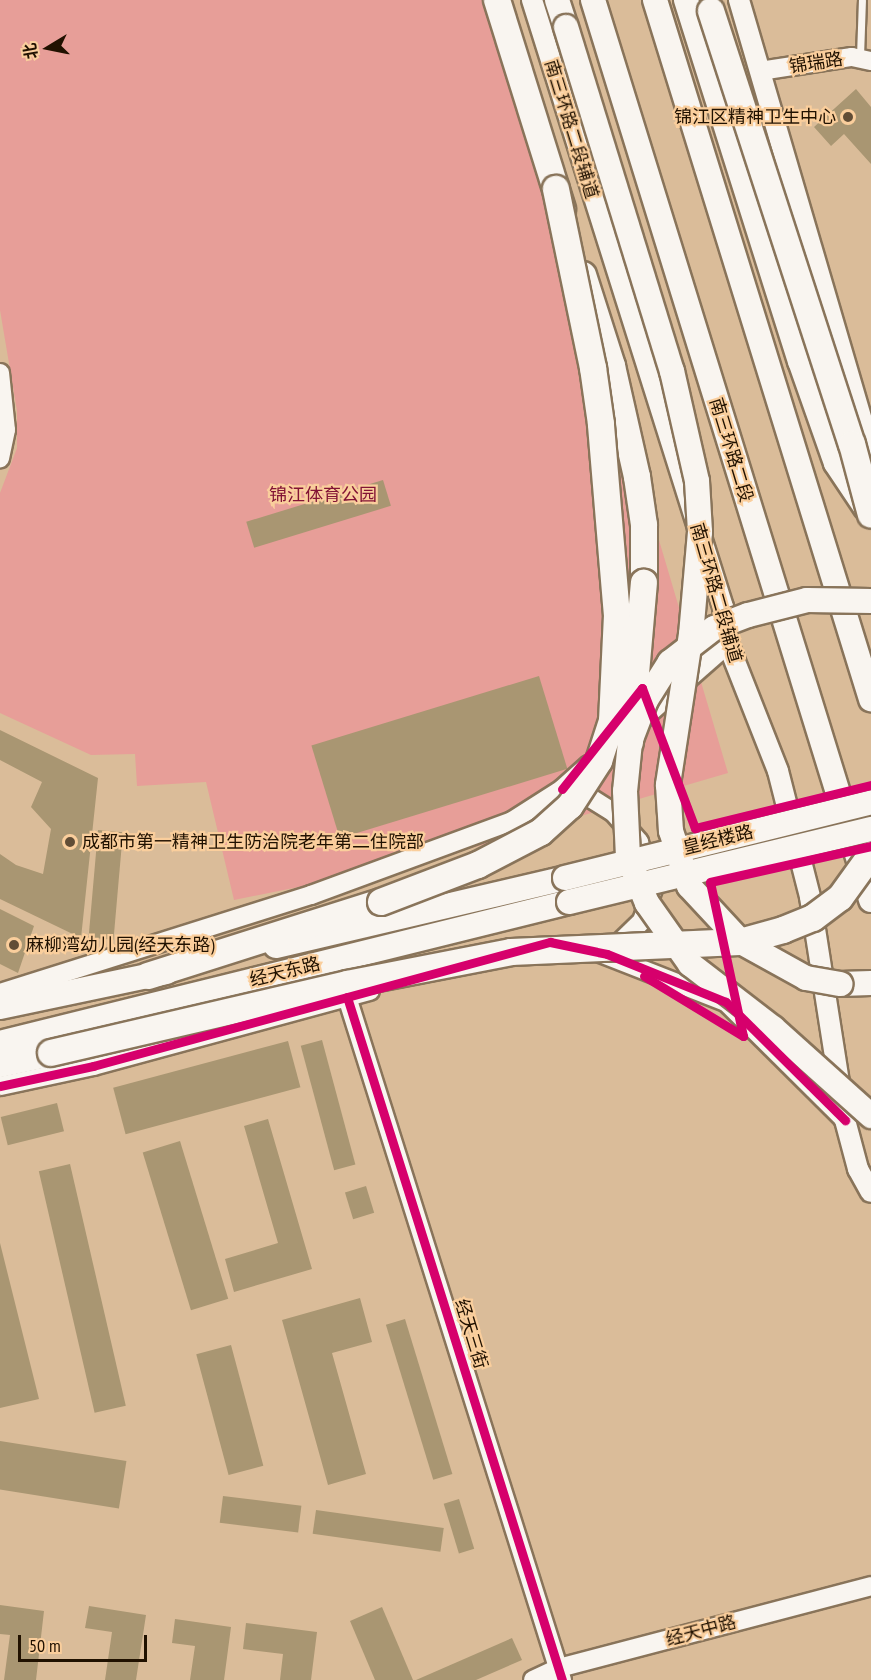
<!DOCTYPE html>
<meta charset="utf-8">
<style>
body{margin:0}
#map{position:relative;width:871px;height:1680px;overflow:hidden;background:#dabc99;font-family:"PT Sans Narrow","Noto Sans SC",sans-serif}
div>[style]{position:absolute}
.green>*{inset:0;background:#e79e98}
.building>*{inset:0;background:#a99672;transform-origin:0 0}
.roads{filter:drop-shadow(2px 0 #89745a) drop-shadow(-2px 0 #89745a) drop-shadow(0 2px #89745a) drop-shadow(0 -2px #89745a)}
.service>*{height:7px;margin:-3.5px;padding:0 3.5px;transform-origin:3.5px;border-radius:3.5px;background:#f9f5f0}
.tertiary>*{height:18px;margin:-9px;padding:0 9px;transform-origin:9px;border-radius:9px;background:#f9f5f0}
.secondary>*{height:20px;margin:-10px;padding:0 10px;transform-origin:10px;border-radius:10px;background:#f9f5f0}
.trunk>*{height:24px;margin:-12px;padding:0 12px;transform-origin:12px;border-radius:12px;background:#f9f5f0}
.motorway>*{height:26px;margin:-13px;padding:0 13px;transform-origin:13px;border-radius:13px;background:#f9f5f0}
.bridges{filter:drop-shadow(2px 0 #89745a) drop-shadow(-2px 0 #89745a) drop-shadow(0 2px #89745a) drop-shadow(0 -2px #89745a)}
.trunk-bridge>*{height:24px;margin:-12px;padding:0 12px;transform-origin:12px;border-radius:12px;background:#f9f5f0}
.motorway-bridge>*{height:26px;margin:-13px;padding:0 13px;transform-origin:13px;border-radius:13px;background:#f9f5f0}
.cycleway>*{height:9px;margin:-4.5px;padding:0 4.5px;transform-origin:4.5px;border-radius:4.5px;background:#d6006c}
.dots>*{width:16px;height:16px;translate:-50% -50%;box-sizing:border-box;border:3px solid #face9c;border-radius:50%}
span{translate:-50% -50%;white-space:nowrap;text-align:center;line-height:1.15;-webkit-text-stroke:4.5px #face9c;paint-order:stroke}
.street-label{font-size:18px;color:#201100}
.poi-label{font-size:18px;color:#201100}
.right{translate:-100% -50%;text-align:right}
.left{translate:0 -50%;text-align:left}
.park-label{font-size:18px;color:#821335}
.north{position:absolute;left:18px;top:18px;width:60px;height:60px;-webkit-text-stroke:4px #face9c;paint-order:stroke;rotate:260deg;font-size:16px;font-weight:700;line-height:24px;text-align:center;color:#201100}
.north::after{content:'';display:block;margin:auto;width:21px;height:27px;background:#201100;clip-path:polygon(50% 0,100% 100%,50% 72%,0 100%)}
.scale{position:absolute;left:18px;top:1635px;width:129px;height:27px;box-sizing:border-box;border:3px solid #201100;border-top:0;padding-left:8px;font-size:18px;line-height:21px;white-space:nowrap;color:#201100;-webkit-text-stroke:4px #face9c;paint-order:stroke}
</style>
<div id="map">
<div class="green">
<div style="clip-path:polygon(0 0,499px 0,728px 773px,427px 861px,234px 900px,206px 782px,137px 786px,135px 754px,91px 755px,0 713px,0 493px,17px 448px,17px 411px,0 310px)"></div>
</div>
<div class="building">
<div style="clip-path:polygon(856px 89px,871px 107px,871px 164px,844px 134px,831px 146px,814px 127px)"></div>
<div style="left:383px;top:480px;width:27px;height:143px;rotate:73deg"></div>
<div style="left:539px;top:676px;width:97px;height:238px;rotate:73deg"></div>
<div style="clip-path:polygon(0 730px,98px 778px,81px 938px,0 899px,0 854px,16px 865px,43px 874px,51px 829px,31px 807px,42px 782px,0 760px)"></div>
<div style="left:98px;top:830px;width:25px;height:108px;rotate:5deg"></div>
<div style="clip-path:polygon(0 909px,34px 926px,18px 973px,0 964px)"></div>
<div style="left:322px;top:1040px;width:129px;height:22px;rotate:75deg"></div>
<div style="left:288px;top:1041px;width:48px;height:181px;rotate:75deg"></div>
<div style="left:57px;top:1103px;width:29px;height:58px;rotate:76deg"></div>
<div style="clip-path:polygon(268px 1119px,312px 1269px,234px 1292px,225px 1259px,278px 1243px,244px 1126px)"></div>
<div style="left:180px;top:1141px;width:165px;height:39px;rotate:73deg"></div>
<div style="left:70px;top:1164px;width:248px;height:32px;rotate:77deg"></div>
<div style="left:366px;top:1186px;width:28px;height:22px;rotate:73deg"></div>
<div style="clip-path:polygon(0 1243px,39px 1399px,0 1408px)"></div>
<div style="clip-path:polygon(360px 1298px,372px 1342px,332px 1353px,366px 1474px,328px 1485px,282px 1320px)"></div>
<div style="left:405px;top:1319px;width:162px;height:20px;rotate:73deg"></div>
<div style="left:231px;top:1345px;width:125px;height:36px;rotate:75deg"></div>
<div style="left:0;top:1441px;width:128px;height:48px;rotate:9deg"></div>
<div style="left:223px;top:1496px;width:79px;height:27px;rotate:7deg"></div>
<div style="left:459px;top:1499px;width:52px;height:16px;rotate:73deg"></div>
<div style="left:316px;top:1510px;width:129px;height:24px;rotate:8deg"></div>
<div style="clip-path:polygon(0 1605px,44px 1611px,36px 1680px,4px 1680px,10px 1635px,0 1634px)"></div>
<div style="clip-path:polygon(89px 1606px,146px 1615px,136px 1680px,105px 1680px,112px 1632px,85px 1628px)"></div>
<div style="clip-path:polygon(382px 1607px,413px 1680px,375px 1680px,350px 1621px)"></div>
<div style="clip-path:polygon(175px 1619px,231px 1627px,224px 1680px,190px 1680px,195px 1646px,172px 1643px)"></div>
<div style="clip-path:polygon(246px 1623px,317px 1632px,311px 1680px,280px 1680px,283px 1654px,243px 1649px)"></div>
<div style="clip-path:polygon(512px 1638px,522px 1660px,476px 1680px,416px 1680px)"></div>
</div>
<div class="roads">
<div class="service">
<div style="left:860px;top:56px;width:56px;rotate:-88deg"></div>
</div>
<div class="tertiary">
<div style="left:760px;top:71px;width:93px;rotate:-8.7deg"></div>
<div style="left:852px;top:57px;width:19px;rotate:12deg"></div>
<div style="left:0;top:373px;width:57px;rotate:84deg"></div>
<div style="left:6px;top:430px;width:29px;rotate:102deg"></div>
<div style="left:639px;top:722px;width:118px;rotate:-41.2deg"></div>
<div style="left:568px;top:791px;width:25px;rotate:18deg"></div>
<div style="left:592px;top:799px;width:26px;rotate:32deg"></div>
<div style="left:614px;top:813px;width:38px;rotate:49deg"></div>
<div style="left:639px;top:842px;width:49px;rotate:73.4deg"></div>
<div style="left:653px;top:889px;width:34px;rotate:109deg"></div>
<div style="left:642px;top:921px;width:43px;rotate:135.9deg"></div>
<div style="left:600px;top:953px;width:135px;rotate:21.3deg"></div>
<div style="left:726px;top:1002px;width:168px;rotate:44.8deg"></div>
<div style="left:0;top:993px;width:326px;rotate:-17.5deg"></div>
<div style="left:311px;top:895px;width:214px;rotate:-20.2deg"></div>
<div style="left:512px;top:821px;width:59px;rotate:-32.6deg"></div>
<div style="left:562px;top:789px;width:36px;rotate:-42deg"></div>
<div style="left:347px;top:997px;width:716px;rotate:72.53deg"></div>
<div style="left:0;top:1086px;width:95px;rotate:-12.1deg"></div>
<div style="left:93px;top:1066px;width:287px;rotate:-15.2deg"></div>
<div style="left:533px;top:1680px;width:29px;rotate:-25deg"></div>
<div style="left:559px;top:1668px;width:323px;rotate:-14.7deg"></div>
</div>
<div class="secondary">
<div style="left:532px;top:0;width:636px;rotate:72.53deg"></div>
<div style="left:723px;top:607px;width:37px;rotate:82deg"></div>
<div style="left:728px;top:644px;width:136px;rotate:68.5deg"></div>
<div style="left:778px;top:771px;width:130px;rotate:75.7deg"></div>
<div style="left:810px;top:897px;width:226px;rotate:81.1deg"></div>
<div style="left:845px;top:1120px;width:51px;rotate:75.1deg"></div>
<div style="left:858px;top:1169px;width:26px;rotate:61deg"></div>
<div style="left:739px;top:0;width:469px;rotate:73.7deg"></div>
</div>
<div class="trunk">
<div style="left:557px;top:0;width:28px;rotate:72deg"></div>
<div style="left:593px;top:0;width:942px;rotate:72.83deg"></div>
<div style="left:655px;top:0;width:732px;rotate:72.83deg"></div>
<div style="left:686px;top:0;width:379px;rotate:72.5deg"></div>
<div style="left:800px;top:361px;width:108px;rotate:70.6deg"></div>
<div style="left:836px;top:463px;width:54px;rotate:56.3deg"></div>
<div style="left:276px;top:946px;width:297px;rotate:-13.2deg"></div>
<div style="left:840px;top:984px;width:31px;rotate:-2deg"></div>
<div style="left:0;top:1007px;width:170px;rotate:-11.9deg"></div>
<div style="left:0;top:1043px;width:586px;rotate:-13.92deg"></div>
</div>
<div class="motorway">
<div style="left:497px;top:0;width:219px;rotate:72.7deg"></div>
<div style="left:583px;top:275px;width:96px;rotate:72.3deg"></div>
<div style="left:612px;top:366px;width:114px;rotate:77.3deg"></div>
<div style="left:637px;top:477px;width:49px;rotate:81.7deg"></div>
<div style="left:644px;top:525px;width:58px;rotate:90deg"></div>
<div style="left:148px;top:976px;width:244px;rotate:-17.6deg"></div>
<div style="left:0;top:1064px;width:52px;rotate:-12.2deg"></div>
</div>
</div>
<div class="bridges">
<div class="trunk-bridge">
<div style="left:566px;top:27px;width:360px;rotate:72.9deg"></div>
<div style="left:672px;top:371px;width:113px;rotate:77.2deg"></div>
<div style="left:697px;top:481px;width:51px;rotate:86.6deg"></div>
<div style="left:700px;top:532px;width:102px;rotate:95deg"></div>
<div style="left:691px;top:634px;width:153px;rotate:98.7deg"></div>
<div style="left:668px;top:785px;width:46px;rotate:86.3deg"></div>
<div style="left:671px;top:831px;width:58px;rotate:71.9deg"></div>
<div style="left:689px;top:886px;width:76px;rotate:47.1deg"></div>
<div style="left:741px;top:942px;width:74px;rotate:29deg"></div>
<div style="left:806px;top:978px;width:35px;rotate:10deg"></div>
<div style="left:871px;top:601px;width:64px;rotate:-179.1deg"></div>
<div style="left:807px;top:600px;width:61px;rotate:165.7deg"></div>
<div style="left:748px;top:615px;width:36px;rotate:159deg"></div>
<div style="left:714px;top:628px;width:56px;rotate:142.3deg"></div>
<div style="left:670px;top:662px;width:45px;rotate:122.3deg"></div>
<div style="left:646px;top:700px;width:45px;rotate:110.9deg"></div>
<div style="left:630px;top:742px;width:49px;rotate:95.8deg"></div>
<div style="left:625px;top:791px;width:66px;rotate:87.4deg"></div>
<div style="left:628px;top:857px;width:50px;rotate:67.6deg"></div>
<div style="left:647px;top:903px;width:75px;rotate:54.8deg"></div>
<div style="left:690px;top:964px;width:105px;rotate:37.6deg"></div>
<div style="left:773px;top:1028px;width:132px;rotate:41.9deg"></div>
<div style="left:565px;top:878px;width:315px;rotate:-13.9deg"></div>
<div style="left:569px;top:902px;width:311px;rotate:-13.6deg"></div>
</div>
<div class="motorway-bridge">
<div style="left:711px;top:11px;width:455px;rotate:72deg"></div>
<div style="left:852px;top:444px;width:73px;rotate:75deg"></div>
<div style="left:630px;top:742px;width:160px;rotate:-85deg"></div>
<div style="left:381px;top:902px;width:104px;rotate:-20.9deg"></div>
<div style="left:478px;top:865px;width:71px;rotate:-27.6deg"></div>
<div style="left:541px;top:832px;width:39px;rotate:-42deg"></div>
<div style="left:570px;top:806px;width:54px;rotate:-57.2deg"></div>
<div style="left:599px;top:761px;width:42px;rotate:-72deg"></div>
<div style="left:612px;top:721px;width:105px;rotate:-87.3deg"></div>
<div style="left:617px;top:616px;width:193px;rotate:-94.8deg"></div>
<div style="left:601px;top:424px;width:57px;rotate:-98.1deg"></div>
<div style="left:593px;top:368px;width:183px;rotate:-101.7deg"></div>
<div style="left:51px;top:1053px;width:304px;rotate:-13.1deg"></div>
<div style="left:347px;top:984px;width:167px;rotate:-11deg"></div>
<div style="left:511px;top:952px;width:229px;rotate:-2.5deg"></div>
<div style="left:740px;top:942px;width:45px;rotate:-15.6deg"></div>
<div style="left:783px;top:930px;width:32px;rotate:-22deg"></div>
<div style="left:813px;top:918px;width:34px;rotate:-37deg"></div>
<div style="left:840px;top:898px;width:53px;rotate:-54.2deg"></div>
</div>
</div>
<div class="cycleway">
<div style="left:562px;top:789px;width:129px;rotate:-51.6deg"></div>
<div style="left:642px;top:688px;width:150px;rotate:69.3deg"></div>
<div style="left:695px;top:828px;width:181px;rotate:-13.7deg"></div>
<div style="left:644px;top:976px;width:116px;rotate:31.2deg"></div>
<div style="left:743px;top:1036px;width:157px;rotate:-102.1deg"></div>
<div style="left:710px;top:882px;width:165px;rotate:-12.6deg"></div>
<div style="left:347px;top:997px;width:716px;rotate:72.53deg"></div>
<div style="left:0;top:1086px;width:95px;rotate:-12.1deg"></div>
<div style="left:93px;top:1066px;width:474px;rotate:-15.2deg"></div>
<div style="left:550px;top:942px;width:58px;rotate:11.9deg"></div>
<div style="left:607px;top:954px;width:128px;rotate:22deg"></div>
<div style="left:726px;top:1002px;width:168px;rotate:44.8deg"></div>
</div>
<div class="dots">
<div style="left:848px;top:117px;background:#614d36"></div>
<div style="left:70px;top:842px;background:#614d36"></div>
<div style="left:14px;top:945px;background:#614d36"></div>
</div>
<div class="street-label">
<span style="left:816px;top:63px;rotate:-9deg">锦瑞路</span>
<span style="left:571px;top:129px;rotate:73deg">南三环路二段辅道</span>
<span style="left:731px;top:450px;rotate:73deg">南三环路二段</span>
<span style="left:716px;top:593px;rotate:74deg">南三环路二段辅道</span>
<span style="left:718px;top:840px;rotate:-14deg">皇经楼路</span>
<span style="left:285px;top:972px;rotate:-14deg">经天东路</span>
<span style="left:471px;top:1334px;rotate:73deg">经天三街</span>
<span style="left:701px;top:1631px;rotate:-15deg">经天中路</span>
</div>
<div class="poi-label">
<span class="right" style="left:836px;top:117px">锦江区精神卫生中心</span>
<span class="left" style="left:82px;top:842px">成都市第一精神卫生防治院老年第二住院部</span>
<span class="left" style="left:26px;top:945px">麻柳湾幼儿园(经天东路)</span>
</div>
<div class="park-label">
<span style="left:323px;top:495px">锦江体育公园</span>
</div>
<div class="north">北</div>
<div class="scale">50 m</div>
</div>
